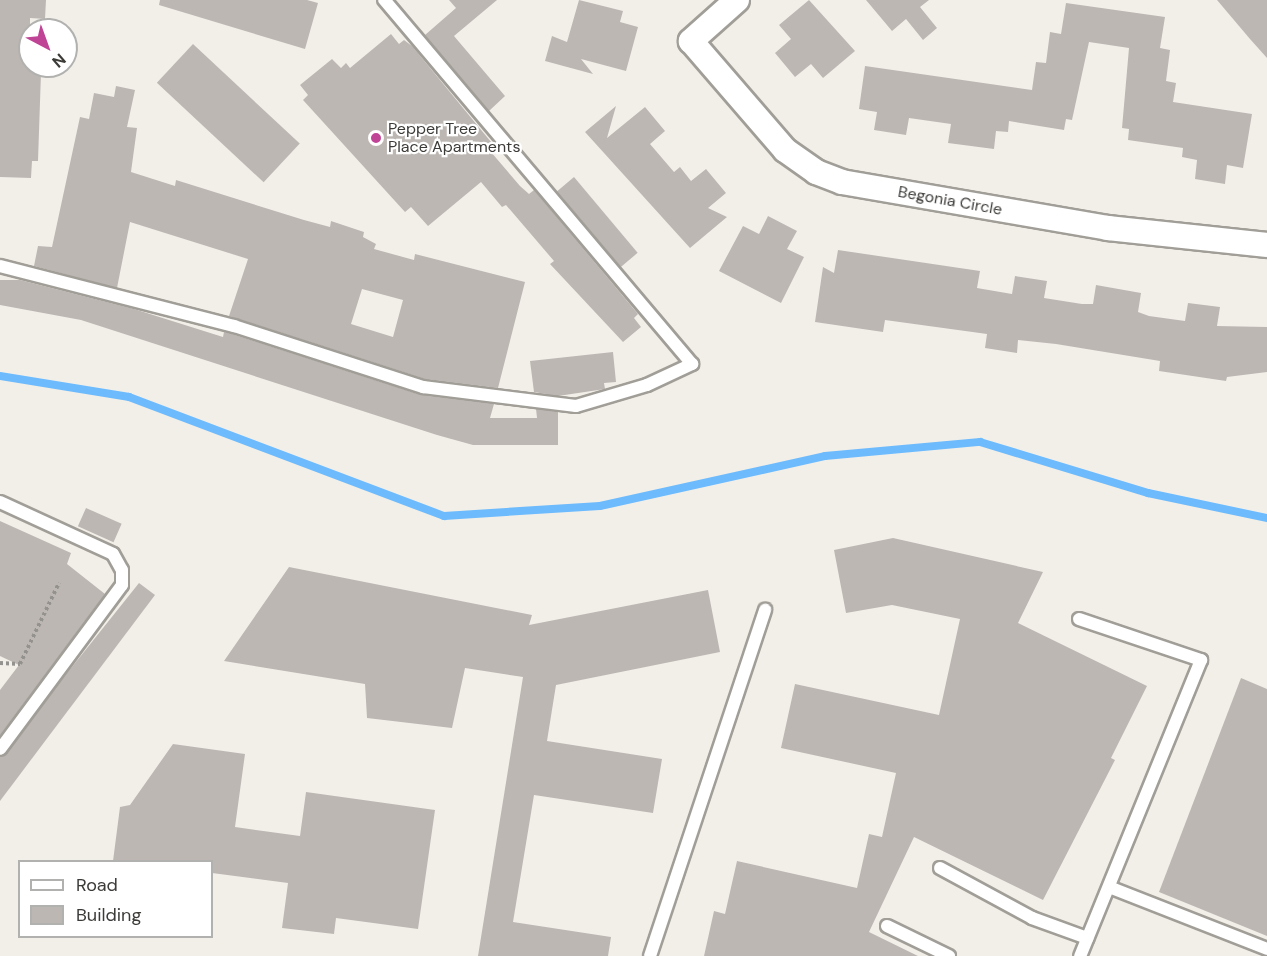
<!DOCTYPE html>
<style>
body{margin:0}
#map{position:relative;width:1267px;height:956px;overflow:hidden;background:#f2efe9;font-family:"DM Sans",sans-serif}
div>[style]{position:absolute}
.stream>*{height:8px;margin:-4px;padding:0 4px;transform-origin:4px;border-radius:4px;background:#6dbbfd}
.building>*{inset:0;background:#bdb7b3;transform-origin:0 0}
.path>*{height:4px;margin-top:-2px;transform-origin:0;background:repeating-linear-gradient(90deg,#94928e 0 3px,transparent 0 6px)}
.roads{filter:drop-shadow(2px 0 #a19e98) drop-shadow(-2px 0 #a19e98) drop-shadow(0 2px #a19e98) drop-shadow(0 -2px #a19e98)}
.service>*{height:12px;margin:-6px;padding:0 6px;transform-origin:6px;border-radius:6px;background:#fff}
.minor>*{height:24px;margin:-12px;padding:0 12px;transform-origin:12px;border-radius:12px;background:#fff}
.dots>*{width:16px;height:16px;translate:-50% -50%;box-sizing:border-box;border:3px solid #fff;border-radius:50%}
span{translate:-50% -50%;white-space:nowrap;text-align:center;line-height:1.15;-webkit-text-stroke:4.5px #fff;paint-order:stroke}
.poi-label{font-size:16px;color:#3c3b38}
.left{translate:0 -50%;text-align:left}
.street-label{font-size:16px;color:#3c3b38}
.legend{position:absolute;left:18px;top:860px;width:195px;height:78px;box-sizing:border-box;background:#fff;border:2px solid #b1b1af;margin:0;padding:8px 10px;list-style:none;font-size:18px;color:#3c3b38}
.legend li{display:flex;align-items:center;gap:12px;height:30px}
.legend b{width:30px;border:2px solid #b1b1af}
.north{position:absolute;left:18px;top:18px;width:60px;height:60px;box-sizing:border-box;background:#fff;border:2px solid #b1b1af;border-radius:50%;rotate:139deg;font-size:16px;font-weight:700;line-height:24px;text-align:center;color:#3c3b38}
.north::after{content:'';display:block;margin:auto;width:21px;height:27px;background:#bf4496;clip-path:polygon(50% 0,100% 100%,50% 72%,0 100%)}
</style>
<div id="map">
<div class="stream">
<div style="left:0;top:376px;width:131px;rotate:9.2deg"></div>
<div style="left:129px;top:397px;width:337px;rotate:20.7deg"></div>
<div style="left:444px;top:516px;width:156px;rotate:-3.7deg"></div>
<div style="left:600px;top:506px;width:230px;rotate:-12.5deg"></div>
<div style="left:825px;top:456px;width:156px;rotate:-5.2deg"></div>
<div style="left:980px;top:442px;width:176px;rotate:16.9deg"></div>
<div style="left:1148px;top:493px;width:122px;rotate:11.9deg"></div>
</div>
<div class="building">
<div style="clip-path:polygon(0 0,46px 0,45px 19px,30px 18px,30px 66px,32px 73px,41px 73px,38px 161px,32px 161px,31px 178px,0 177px)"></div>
<div style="clip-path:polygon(160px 0,307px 0,318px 3px,305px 49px,159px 5px)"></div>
<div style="clip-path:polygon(449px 0,497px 0,454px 36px,505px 96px,489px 111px,425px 35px,456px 8px)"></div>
<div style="clip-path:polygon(579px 0,623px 11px,620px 22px,638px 27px,626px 71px,581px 59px,593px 74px,545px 61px,552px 36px,567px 42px)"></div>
<div style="clip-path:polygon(809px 0,855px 51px,823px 78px,811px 64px,795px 77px,775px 53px,791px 39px,779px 25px)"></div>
<div style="clip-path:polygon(866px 0,929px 0,920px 7px,937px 28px,923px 40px,906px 19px,892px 31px)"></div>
<div style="clip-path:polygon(1217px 0,1267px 0,1267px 58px,1250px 39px)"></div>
<div style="clip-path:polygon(1066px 3px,1165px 17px,1160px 48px,1170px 50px,1166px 81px,1176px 83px,1173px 102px,1252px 114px,1243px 168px,1227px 165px,1225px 184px,1195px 179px,1197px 160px,1182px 157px,1183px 148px,1128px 140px,1129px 129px,1122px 128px,1129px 48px,1089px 42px,1072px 120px,1066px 119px,1064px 130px,1009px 121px,1008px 132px,996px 131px,994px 149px,948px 143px,951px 124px,909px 118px,906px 135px,874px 130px,877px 112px,859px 109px,865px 66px,1032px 90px,1036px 62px,1046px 63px,1050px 32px,1061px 34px)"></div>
<div style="clip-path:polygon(391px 34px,399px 44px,404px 40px,412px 46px,496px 148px,491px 152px,520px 186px,529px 194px,534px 190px,638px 314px,634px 318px,641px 327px,623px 342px,550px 264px,554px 261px,506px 205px,502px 207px,481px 182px,428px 226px,411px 207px,405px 212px,303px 100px,308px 95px,300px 85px,332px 59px,341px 68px,346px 63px,350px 68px)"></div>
<div style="left:193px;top:44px;width:146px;height:53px;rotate:43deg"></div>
<div style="clip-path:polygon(evenodd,116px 86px,135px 90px,127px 127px,137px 128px,131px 172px,175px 186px,176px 180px,304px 220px,330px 227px,331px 221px,364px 232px,363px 237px,376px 244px,374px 249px,414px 260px,415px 254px,525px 282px,498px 388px,425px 379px,229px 316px,248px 259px,130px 222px,117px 288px,34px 266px,38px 246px,52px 247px,80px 117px,89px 119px,94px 93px,114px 97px,116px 86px,362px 289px,403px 300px,393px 337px,351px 324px,362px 289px)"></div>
<div style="clip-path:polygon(616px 106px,607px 138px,645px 107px,665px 131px,650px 144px,674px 172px,680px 167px,691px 181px,706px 169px,726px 193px,708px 208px,727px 217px,690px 248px,585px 132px)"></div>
<div style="left:574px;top:177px;width:99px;height:22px;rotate:50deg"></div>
<div style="clip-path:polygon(768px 216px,797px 231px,787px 249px,804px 257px,781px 303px,719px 271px,743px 226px,759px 234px)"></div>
<div style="clip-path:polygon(838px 250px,980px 271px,977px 288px,1012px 294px,1015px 276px,1047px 281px,1044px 298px,1082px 304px,1093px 304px,1096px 285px,1141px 293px,1138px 312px,1149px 316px,1185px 321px,1188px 303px,1220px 307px,1217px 326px,1267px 327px,1267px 372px,1227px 377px,1226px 381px,1159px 371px,1160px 361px,1056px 344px,1018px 340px,1017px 353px,985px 348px,987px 334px,885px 320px,883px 332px,815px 322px,823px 267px,834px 273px)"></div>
<div style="clip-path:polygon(0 280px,20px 280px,134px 309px,223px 337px,224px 332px,232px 334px,421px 395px,494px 404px,490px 418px,537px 418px,536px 409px,558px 412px,558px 445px,473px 445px,437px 435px,81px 320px,0 305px)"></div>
<div style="clip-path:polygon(613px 352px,616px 382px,604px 383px,605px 389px,558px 396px,534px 392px,530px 361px)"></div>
<div style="left:86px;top:508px;width:39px;height:20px;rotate:24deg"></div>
<div style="clip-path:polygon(0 521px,71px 553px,67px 564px,105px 594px,0 735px,0 690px,19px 665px,0 656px)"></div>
<div style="clip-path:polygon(893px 538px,1043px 572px,1018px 623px,1147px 686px,1111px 758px,1115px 760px,1043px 900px,914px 837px,869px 932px,918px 956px,704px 956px,714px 911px,725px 914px,737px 861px,857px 888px,869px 834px,882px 837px,896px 773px,781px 748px,795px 684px,939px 715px,960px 619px,892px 605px,846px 613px,834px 550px)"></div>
<div style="clip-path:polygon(289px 567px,532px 615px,529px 625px,708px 590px,720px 652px,556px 685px,547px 741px,662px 759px,653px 813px,534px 795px,513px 922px,611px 937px,608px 956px,478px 956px,523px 677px,465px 668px,452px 728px,367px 718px,365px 684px,224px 661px)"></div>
<div style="clip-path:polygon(139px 583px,155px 595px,0 801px,0 757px)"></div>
<div style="clip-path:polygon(1241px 678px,1267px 689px,1267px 936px,1159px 892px)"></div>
<div style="clip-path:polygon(173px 744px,245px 754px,235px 827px,300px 836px,306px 792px,435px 810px,418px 929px,336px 918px,334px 934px,282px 928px,288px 883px,212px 873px,212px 861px,113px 861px,120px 807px,130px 805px)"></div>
</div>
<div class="path">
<div style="left:0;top:663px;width:20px;rotate:3deg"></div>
<div style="left:20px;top:664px;width:90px;rotate:-64.3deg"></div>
</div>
<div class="roads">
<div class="service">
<div style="left:0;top:266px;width:242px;rotate:14.4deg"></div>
<div style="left:234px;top:326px;width:199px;rotate:17.9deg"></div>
<div style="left:423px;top:387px;width:154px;rotate:7.1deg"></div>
<div style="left:576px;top:406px;width:74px;rotate:-16.5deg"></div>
<div style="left:647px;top:385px;width:50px;rotate:-25deg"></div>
<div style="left:692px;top:364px;width:477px;rotate:-130.2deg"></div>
<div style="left:0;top:502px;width:124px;rotate:24.7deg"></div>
<div style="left:113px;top:554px;width:18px;rotate:61deg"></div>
<div style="left:122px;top:570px;width:15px;rotate:90deg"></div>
<div style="left:122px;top:585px;width:204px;rotate:126.6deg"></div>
<div style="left:1079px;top:619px;width:129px;rotate:18.6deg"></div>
<div style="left:1201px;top:660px;width:320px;rotate:112.2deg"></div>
<div style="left:940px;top:868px;width:105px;rotate:28.5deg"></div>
<div style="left:1032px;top:918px;width:59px;rotate:20deg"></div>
<div style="left:1109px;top:887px;width:170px;rotate:21.4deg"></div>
<div style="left:887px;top:926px;width:69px;rotate:25.8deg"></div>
<div style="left:650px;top:956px;width:365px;rotate:-71.6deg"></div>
</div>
<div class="minor">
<div style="left:737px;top:0;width:62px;rotate:138.3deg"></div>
<div style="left:691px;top:41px;width:144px;rotate:49.2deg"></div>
<div style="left:785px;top:150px;width:38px;rotate:35deg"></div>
<div style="left:816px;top:172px;width:28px;rotate:21deg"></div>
<div style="left:842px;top:182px;width:270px;rotate:9.8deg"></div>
<div style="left:1108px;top:228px;width:160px;rotate:6.1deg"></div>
</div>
</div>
<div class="dots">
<div style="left:376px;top:138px;background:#bf4496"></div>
</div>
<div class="poi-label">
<span class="left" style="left:388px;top:138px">Pepper Tree<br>Place Apartments</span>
</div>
<div class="street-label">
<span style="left:950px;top:201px;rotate:10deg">Begonia Circle</span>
</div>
<ul class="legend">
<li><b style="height:8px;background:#fff"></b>Road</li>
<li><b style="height:16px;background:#bdb7b3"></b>Building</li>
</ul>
<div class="north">N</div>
</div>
